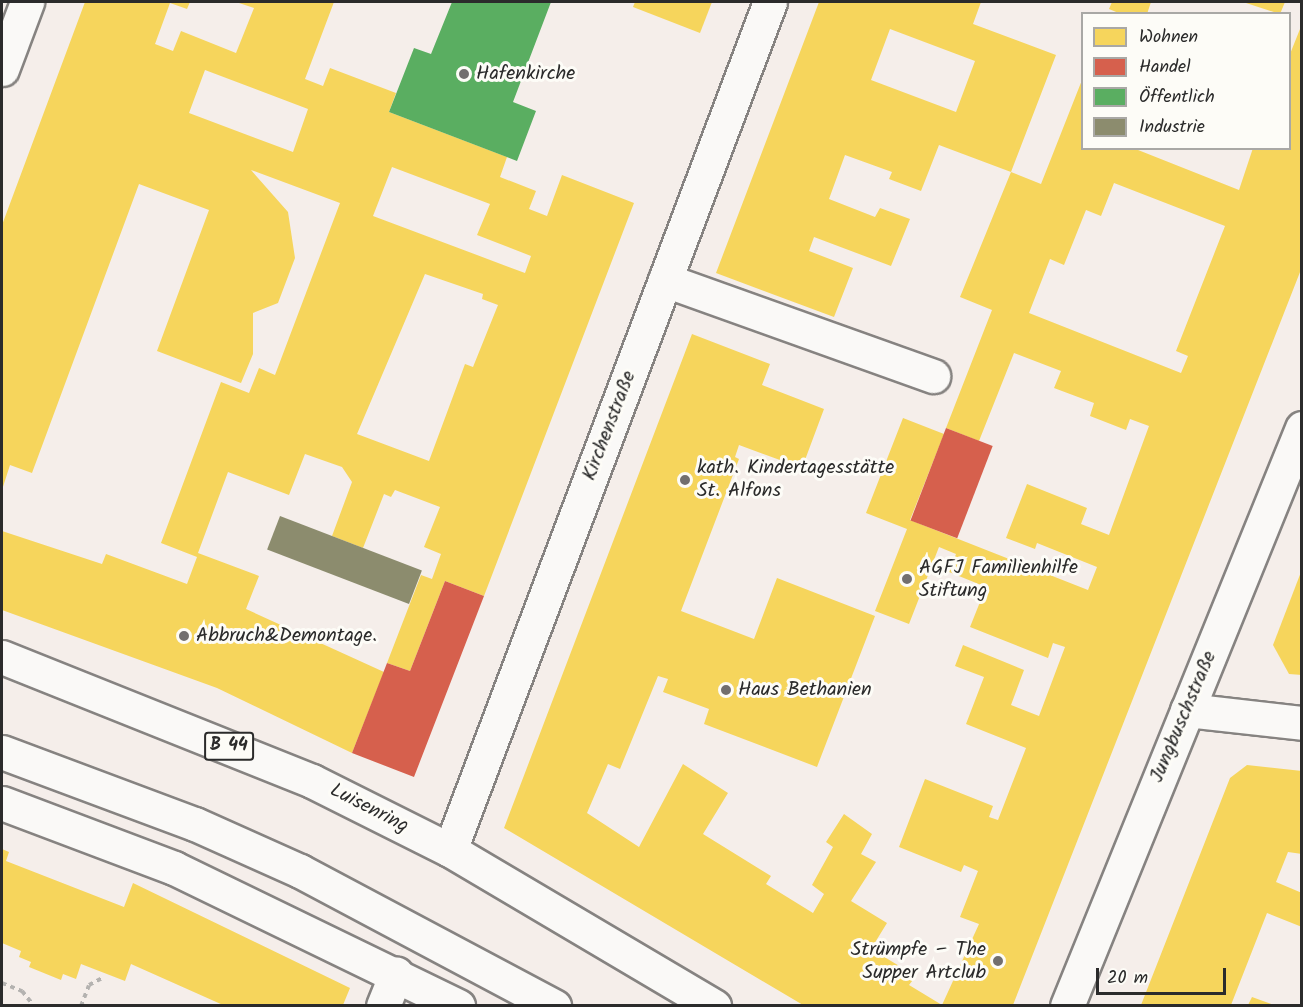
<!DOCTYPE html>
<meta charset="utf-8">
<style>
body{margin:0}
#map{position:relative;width:1303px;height:1007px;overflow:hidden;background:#f5eeea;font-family:Kalam,sans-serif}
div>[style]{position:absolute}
.homes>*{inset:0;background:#f6d55c}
.shops>*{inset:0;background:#d6604d;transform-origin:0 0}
.public>*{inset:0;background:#5aae61}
.industry>*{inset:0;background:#8c8c6e;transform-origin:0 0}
.path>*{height:4px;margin-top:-2px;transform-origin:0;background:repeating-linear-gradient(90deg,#b4b2b0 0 4.5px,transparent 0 9px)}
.roads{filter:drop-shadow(2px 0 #868381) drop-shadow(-2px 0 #868381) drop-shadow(0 2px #868381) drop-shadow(0 -2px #868381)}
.minor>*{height:33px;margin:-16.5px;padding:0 16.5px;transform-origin:16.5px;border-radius:16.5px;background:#faf9f7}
.major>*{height:33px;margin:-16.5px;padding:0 16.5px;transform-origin:16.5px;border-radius:16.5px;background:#faf9f7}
.dots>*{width:16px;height:16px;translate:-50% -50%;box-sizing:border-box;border:3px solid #fdfcf7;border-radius:50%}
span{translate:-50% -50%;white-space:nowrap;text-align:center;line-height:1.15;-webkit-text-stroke:6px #fdfcf7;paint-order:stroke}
.shield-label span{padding:2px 4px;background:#fdfcf7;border:2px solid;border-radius:4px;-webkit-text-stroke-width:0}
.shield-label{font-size:18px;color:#2b2b2b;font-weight:700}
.poi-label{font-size:20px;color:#2b2b2b}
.left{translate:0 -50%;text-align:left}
.right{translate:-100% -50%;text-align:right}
.street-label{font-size:20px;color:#2b2b2b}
.frame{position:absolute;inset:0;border:3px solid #2b2b2b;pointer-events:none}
.legend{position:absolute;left:1081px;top:12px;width:210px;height:138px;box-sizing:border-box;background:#fdfcf7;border:2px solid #a9a8a5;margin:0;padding:8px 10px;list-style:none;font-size:18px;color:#2b2b2b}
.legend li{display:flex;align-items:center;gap:12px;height:30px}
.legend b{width:30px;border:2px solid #a9a8a5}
.scale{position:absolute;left:1096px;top:968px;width:130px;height:27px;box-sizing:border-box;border:3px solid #2b2b2b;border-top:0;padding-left:8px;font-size:18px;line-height:21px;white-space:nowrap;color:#2b2b2b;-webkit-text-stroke:4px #fdfcf7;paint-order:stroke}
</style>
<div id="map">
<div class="homes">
<div style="clip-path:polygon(evenodd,85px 2px,190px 2px,187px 9px,170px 3px,155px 44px,173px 51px,181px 31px,236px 53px,254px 8px,236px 2px,334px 2px,305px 79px,323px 86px,330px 68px,396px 93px,389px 112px,507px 157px,500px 177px,536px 191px,529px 209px,547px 216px,562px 175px,634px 203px,484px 596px,445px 581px,410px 671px,387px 663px,421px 575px,432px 579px,441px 554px,424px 547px,440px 507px,395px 490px,391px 497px,384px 494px,363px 548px,332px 536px,352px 482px,342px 467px,305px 454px,289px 495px,228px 472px,198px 553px,259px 576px,246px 609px,384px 672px,352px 753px,217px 688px,2px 610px,2px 531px,102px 564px,106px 554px,187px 584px,197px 557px,161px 543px,221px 382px,249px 393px,259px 368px,275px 375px,340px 203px,251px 170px,288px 212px,295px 258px,278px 303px,253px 313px,253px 354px,241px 383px,157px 351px,209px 210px,139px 184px,32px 473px,10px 465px,2px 490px,2px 225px,85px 2px,205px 70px,308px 109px,293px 152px,189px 113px,205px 70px,85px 2px,392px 167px,490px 204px,477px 235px,531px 256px,525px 273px,373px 216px,392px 167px,85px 2px,425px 274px,483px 294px,482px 299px,498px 305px,473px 367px,465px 364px,429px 461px,357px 434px,425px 274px)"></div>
<div style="clip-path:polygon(635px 2px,712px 2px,700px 33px,633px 7px)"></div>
<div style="clip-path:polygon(evenodd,819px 2px,981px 2px,973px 24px,1056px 55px,1011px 172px,939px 145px,921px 191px,889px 179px,892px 172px,845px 155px,829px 199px,875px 217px,880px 208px,910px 219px,891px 266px,814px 237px,809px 251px,853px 268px,834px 317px,716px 273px,819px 2px,890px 29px,975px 61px,956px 112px,871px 80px,890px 29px)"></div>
<div style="clip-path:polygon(1112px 2px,1151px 2px,1147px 14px,1121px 14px,1109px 9px)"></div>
<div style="clip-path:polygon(1243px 2px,1285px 2px,1280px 14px)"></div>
<div style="clip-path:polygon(evenodd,1302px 24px,1302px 267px,1013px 1005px,803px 1005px,504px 828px,692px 334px,770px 364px,762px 385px,824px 409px,802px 468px,739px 445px,735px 457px,739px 459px,681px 611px,754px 639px,777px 578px,875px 616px,817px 767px,704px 724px,709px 709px,663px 692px,668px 679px,658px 676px,620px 769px,608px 764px,587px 813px,639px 847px,683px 764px,728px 793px,703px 834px,771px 876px,766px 884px,813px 913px,824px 894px,812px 885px,833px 847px,826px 842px,844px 814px,872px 834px,861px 854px,876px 862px,851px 901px,887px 923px,871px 949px,916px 976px,909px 985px,942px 1005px,979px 924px,960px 917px,978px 871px,964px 865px,961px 872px,899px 847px,925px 779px,993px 806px,989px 817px,998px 820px,1026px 748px,966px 724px,984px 677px,955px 666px,963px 645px,1024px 670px,1011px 705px,1039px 716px,1065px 647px,1053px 643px,1048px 658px,970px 627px,986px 587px,949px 572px,956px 554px,939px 547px,909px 624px,875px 611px,907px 529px,866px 513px,903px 418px,944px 434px,910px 520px,1088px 590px,1097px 567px,1037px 543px,1035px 549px,1006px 538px,1027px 484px,1087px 508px,1081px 524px,1109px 535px,1149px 426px,1130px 419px,1126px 430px,1090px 416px,1094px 403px,1054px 388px,1061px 371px,1014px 353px,979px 441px,946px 428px,992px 310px,960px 297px,1011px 172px,1041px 184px,1082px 80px,1082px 148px,1133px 148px,1239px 190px,1253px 148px,1290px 148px,1290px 54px,1302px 24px,1114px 183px,1225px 226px,1176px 351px,1188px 356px,1181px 373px,1029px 313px,1050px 259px,1064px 265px,1086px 210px,1101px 216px,1114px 183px)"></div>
<div style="clip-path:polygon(1301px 572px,1302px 572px,1302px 675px,1289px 674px,1273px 645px)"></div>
<div style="clip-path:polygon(1247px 765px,1302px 771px,1302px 854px,1288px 852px,1276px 882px,1302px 893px,1302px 927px,1267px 913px,1231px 1005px,1141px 1005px,1230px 778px)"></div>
<div style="clip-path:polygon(2px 849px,9px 852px,6px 861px,124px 907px,133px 883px,350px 988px,343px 1005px,223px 1005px,131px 964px,125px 981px,81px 964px,76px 979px,63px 974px,61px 980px,29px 967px,31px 962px,19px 957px,21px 951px,2px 943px)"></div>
<div style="clip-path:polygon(1252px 997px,1274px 1005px,1248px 1005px)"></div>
</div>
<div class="shops">
<div style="left:946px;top:428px;width:50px;height:99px;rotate:21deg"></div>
<div style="clip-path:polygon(445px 581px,484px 596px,414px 777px,352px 753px,387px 663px,410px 671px)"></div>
</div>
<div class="public">
<div style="clip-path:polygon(452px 2px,551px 2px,513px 102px,536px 111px,517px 161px,389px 112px,414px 48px,431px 54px)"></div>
</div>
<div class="industry">
<div style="left:280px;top:516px;width:152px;height:36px;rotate:21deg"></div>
</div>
<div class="path">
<div style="left:2px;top:983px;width:22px;rotate:22deg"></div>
<div style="left:22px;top:991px;width:19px;rotate:51deg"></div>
<div style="left:81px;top:1006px;width:22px;rotate:-69deg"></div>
<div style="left:89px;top:985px;width:15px;rotate:-28deg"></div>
</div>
<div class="roads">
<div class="minor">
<div style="left:2px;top:69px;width:72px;rotate:-69.5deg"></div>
<div style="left:665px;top:280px;width:285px;rotate:19.7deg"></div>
<div style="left:1187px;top:710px;width:116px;rotate:6.4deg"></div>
<div style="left:2px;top:803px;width:184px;rotate:20.7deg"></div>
<div style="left:174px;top:868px;width:316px;rotate:25.9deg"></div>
<div style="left:450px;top:850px;width:906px;rotate:-69.33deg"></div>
<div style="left:383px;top:1006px;width:35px;rotate:-68deg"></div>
<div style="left:1067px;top:1006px;width:624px;rotate:-67.87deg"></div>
</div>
<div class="major">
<div style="left:2px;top:657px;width:334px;rotate:21.8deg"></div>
<div style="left:312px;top:781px;width:154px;rotate:26.6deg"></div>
<div style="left:450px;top:850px;width:307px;rotate:30.6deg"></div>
<div style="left:2px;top:752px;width:206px;rotate:20.5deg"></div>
<div style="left:195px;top:824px;width:115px;rotate:24.1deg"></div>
<div style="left:300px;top:871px;width:288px;rotate:28deg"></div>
</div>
</div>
<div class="dots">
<div style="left:464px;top:74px;background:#726f6e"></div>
<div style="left:685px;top:480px;background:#726f6e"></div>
<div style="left:907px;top:579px;background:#726f6e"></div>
<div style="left:184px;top:636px;background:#726f6e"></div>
<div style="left:726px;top:690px;background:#726f6e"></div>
<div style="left:998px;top:961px;background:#726f6e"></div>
</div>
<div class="shield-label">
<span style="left:229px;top:746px">B 44</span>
</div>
<div class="poi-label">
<span class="left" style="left:476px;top:74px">Hafenkirche</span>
<span class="left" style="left:697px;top:480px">kath. Kindertagesstätte<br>St. Alfons</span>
<span class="left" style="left:919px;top:580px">AGFJ Familienhilfe<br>Stiftung</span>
<span class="left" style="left:196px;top:636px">Abbruch&amp;Demontage.</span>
<span class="left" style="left:738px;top:690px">Haus Bethanien</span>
<span class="right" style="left:986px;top:962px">Strümpfe – The<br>Supper Artclub</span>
</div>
<div class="street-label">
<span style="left:610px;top:426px;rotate:-69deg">Kirchenstraße</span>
<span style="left:1184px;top:717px;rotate:-67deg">Jungbuschstraße</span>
<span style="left:369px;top:809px;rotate:27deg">Luisenring</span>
</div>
<div class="frame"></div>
<ul class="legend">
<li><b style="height:16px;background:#f6d55c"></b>Wohnen</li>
<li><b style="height:16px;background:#d6604d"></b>Handel</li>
<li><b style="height:16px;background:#5aae61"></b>Öffentlich</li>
<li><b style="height:16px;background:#8c8c6e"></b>Industrie</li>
</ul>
<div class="scale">20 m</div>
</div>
